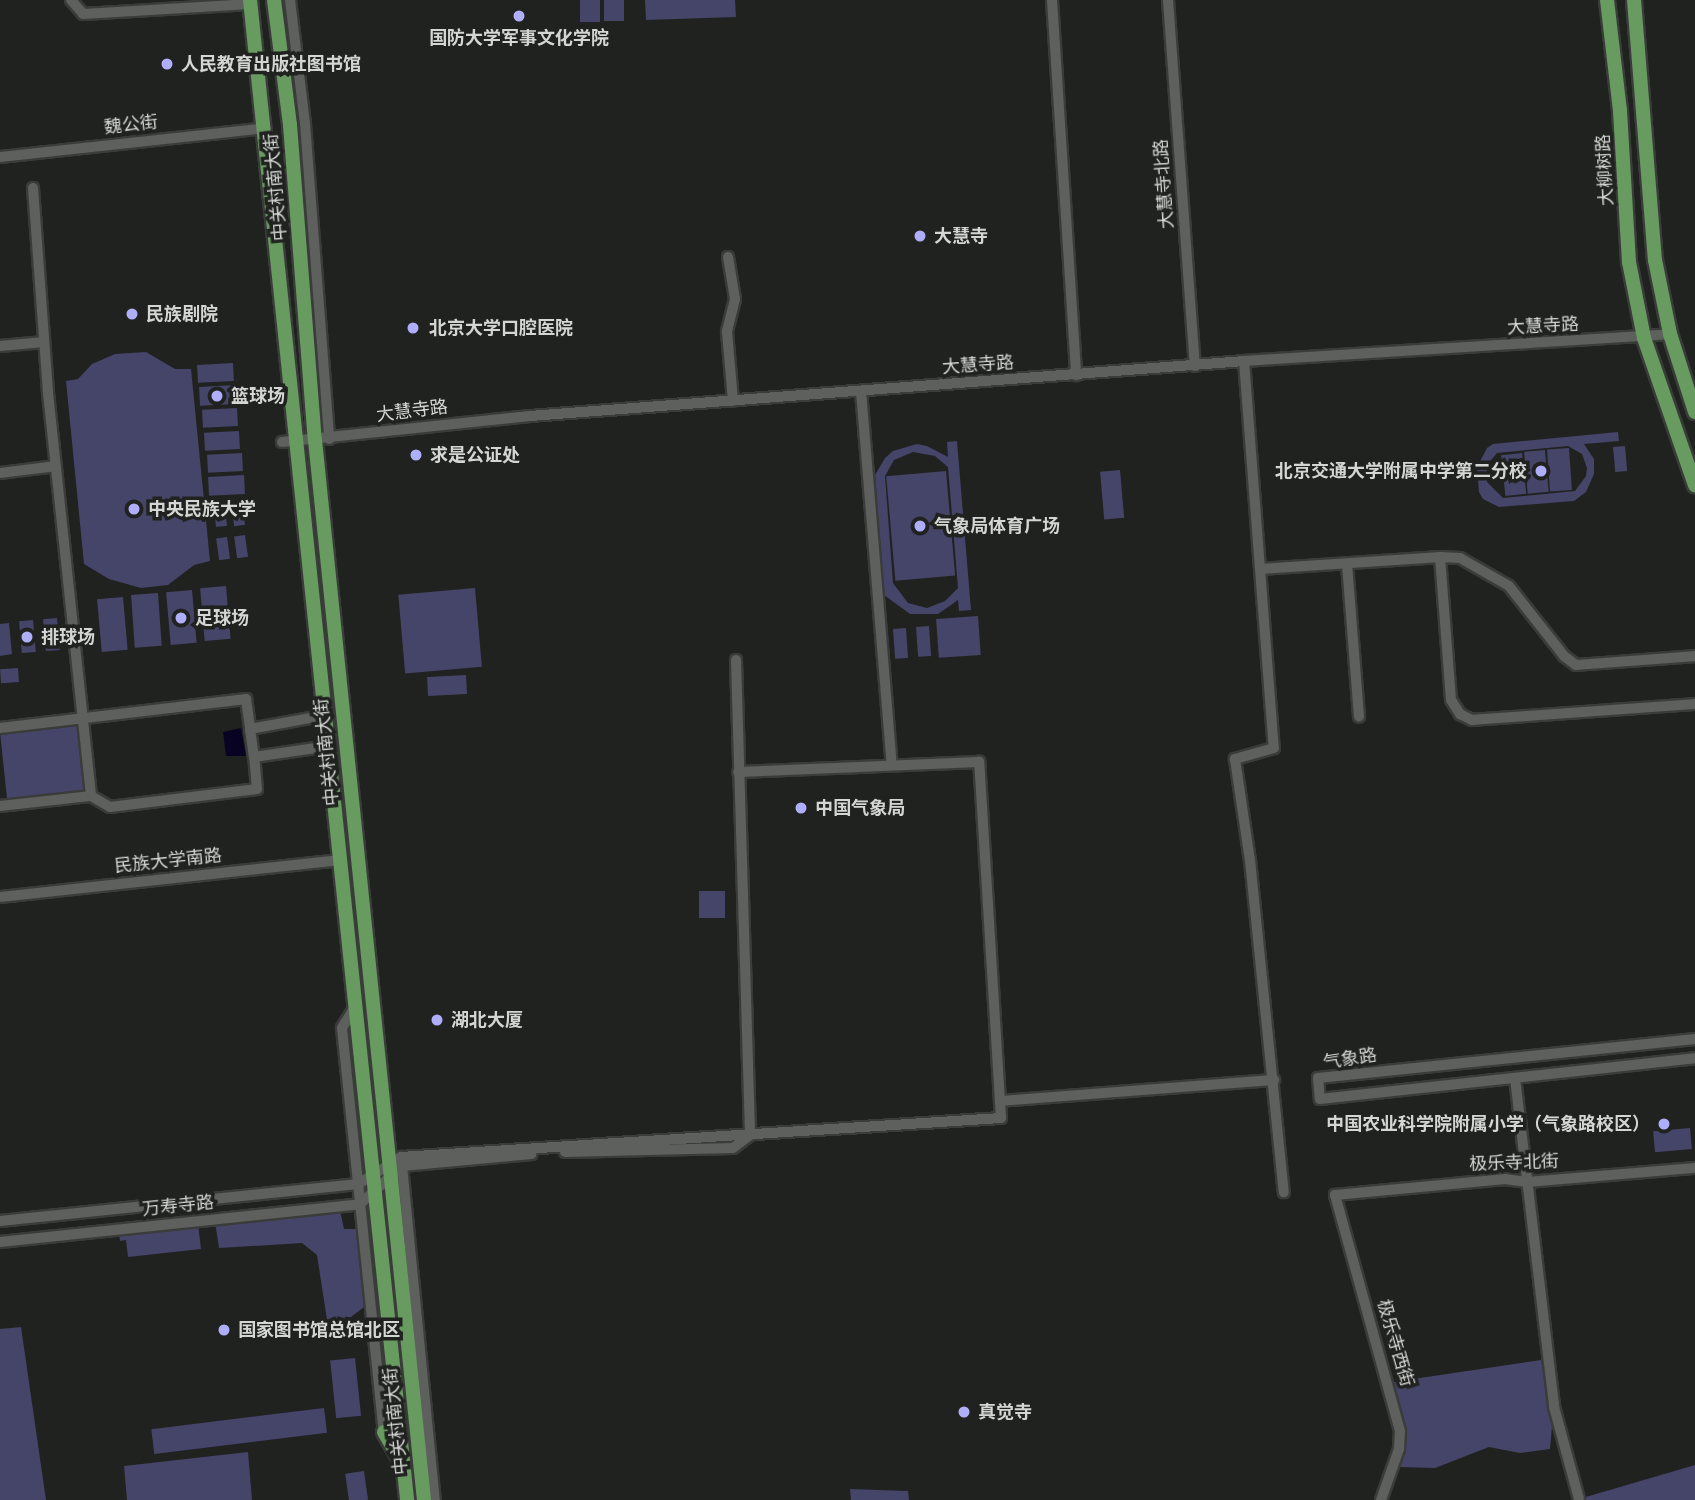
<!DOCTYPE html>
<meta charset="utf-8">
<style>
body{margin:0}
#map{position:relative;width:1695px;height:1500px;overflow:hidden;background:#20221f;font-family:Mulish,"Noto Sans SC",sans-serif}
div>[style]{position:absolute}
.green>*{inset:0;background:#454469;transform-origin:0 0}
.water>*{inset:0;background:#090323}
.roads{filter:drop-shadow(2px 0 #3a3c3a) drop-shadow(-2px 0 #3a3c3a) drop-shadow(0 2px #3a3c3a) drop-shadow(0 -2px #3a3c3a)}
.minor>*{height:10px;margin:-5px;padding:0 5px;transform-origin:5px;border-radius:5px;background:#5d605d}
.major>*{height:14px;margin:-7px;padding:0 7px;transform-origin:7px;border-radius:7px;background:#689b60}
.dots>*{width:19px;height:19px;translate:-50% -50%;box-sizing:border-box;border:4px solid #20221f;border-radius:50%}
span{translate:-50% -50%;white-space:nowrap;text-align:center;line-height:1.15;-webkit-text-stroke:7px #20221f;paint-order:stroke}
.poi-label{font-size:18px;color:#d4d6d4;font-weight:700}
.left{translate:0 -50%;text-align:left}
.right{translate:-100% -50%;text-align:right}
.street-label{font-size:18px;color:#d4d6d4}
</style>
<div id="map">
<div class="green">
<div style="left:580px;top:0;width:20px;height:22px"></div>
<div style="left:604px;top:0;width:20px;height:21px"></div>
<div style="clip-path:polygon(645px 0,735px 0,736px 17px,646px 20px)"></div>
<div style="clip-path:polygon(146px 352px,175px 369px,191px 369px,210px 561px,194px 565px,168px 585px,141px 588px,109px 579px,84px 564px,66px 381px,78px 379px,92px 364px,115px 354px)"></div>
<div style="left:233px;top:363px;width:18px;height:36px;rotate:87deg"></div>
<div style="left:235px;top:385px;width:19px;height:36px;rotate:87deg"></div>
<div style="left:237px;top:408px;width:18px;height:35px;rotate:87deg"></div>
<div style="left:239px;top:431px;width:18px;height:35px;rotate:87deg"></div>
<div style="clip-path:polygon(evenodd,1618px 432px,1619px 441px,1584px 444px,1594px 459px,1594px 474px,1586px 492px,1574px 501px,1499px 507px,1483px 499px,1479px 492px,1477px 467px,1487px 448px,1493px 444px,1618px 432px,1568px 446px,1582px 454px,1587px 468px,1586px 476px,1575px 491px,1503px 498px,1487px 482px,1487px 465px,1497px 453px,1568px 446px)"></div>
<div style="clip-path:polygon(evenodd,957px 441px,971px 610px,959px 611px,958px 600px,938px 614px,910px 614px,884px 595px,875px 475px,885px 458px,893px 451px,917px 444px,927px 446px,948px 457px,947px 442px,957px 441px,913px 452px,935px 456px,948px 467px,958px 588px,945px 601px,927px 608px,908px 603px,893px 583px,885px 476px,894px 460px,913px 452px)"></div>
<div style="left:1625px;top:446px;width:25px;height:12px;rotate:85deg"></div>
<div style="left:1569px;top:448px;width:42px;height:22px;rotate:86deg"></div>
<div style="left:1545px;top:450px;width:42px;height:21px;rotate:85deg"></div>
<div style="left:242px;top:453px;width:18px;height:35px;rotate:87deg"></div>
<div style="left:1522px;top:453px;width:41px;height:21px;rotate:84deg"></div>
<div style="left:1120px;top:470px;width:48px;height:20px;rotate:85deg"></div>
<div style="left:946px;top:471px;width:105px;height:60px;rotate:85deg"></div>
<div style="left:244px;top:475px;width:19px;height:36px;rotate:87deg"></div>
<div style="left:242px;top:503px;width:22px;height:11px;rotate:82deg"></div>
<div style="left:225px;top:504px;width:22px;height:11px;rotate:85deg"></div>
<div style="left:245px;top:535px;width:22px;height:11px;rotate:82deg"></div>
<div style="left:227px;top:537px;width:22px;height:11px;rotate:82deg"></div>
<div style="left:226px;top:586px;width:53px;height:26px;rotate:85deg"></div>
<div style="left:475px;top:588px;width:79px;height:77px;rotate:85deg"></div>
<div style="left:192px;top:590px;width:53px;height:26px;rotate:85deg"></div>
<div style="left:158px;top:593px;width:53px;height:27px;rotate:86deg"></div>
<div style="left:123px;top:597px;width:53px;height:26px;rotate:85deg"></div>
<div style="left:978px;top:616px;width:39px;height:42px;rotate:86deg"></div>
<div style="left:57px;top:618px;width:32px;height:14px;rotate:85deg"></div>
<div style="left:33px;top:620px;width:32px;height:14px;rotate:85deg"></div>
<div style="clip-path:polygon(9px 623px,12px 654px,0 656px,0 624px)"></div>
<div style="left:929px;top:626px;width:30px;height:13px;rotate:86deg"></div>
<div style="left:906px;top:628px;width:30px;height:13px;rotate:86deg"></div>
<div style="left:18px;top:668px;width:14px;height:18px;rotate:86deg"></div>
<div style="left:466px;top:675px;width:19px;height:39px;rotate:87deg"></div>
<div style="left:83px;top:718px;width:78px;height:84px;rotate:84deg"></div>
<div style="left:725px;top:891px;width:27px;height:26px;rotate:90deg"></div>
<div style="left:1690px;top:1128px;width:21px;height:37px;rotate:85deg"></div>
<div style="clip-path:polygon(340px 1210px,344px 1229px,360px 1229px,368px 1304px,351px 1317px,327px 1320px,317px 1255px,302px 1243px,219px 1248px,215px 1222px)"></div>
<div style="clip-path:polygon(198px 1224px,201px 1249px,128px 1257px,126px 1240px,120px 1241px,119px 1232px)"></div>
<div style="clip-path:polygon(21px 1327px,46px 1500px,0 1500px,0 1329px)"></div>
<div style="left:355px;top:1358px;width:58px;height:25px;rotate:84deg"></div>
<div style="clip-path:polygon(1541px 1360px,1553px 1415px,1550px 1449px,1520px 1453px,1489px 1447px,1435px 1468px,1399px 1467px,1406px 1446px,1393px 1382px)"></div>
<div style="left:324px;top:1408px;width:25px;height:174px;rotate:83deg"></div>
<div style="clip-path:polygon(248px 1452px,252px 1500px,127px 1500px,124px 1466px)"></div>
<div style="clip-path:polygon(1695px 1465px,1695px 1500px,1573px 1500px,1579px 1499px)"></div>
<div style="left:364px;top:1471px;width:29px;height:19px;rotate:82deg"></div>
<div style="clip-path:polygon(850px 1489px,908px 1491px,909px 1500px,851px 1500px)"></div>
</div>
<div class="water">
<div style="clip-path:polygon(241px 728px,246px 756px,226px 756px,223px 732px)"></div>
</div>
<div class="roads">
<div class="minor">
<div style="left:71px;top:0;width:18px;rotate:49deg"></div>
<div style="left:83px;top:14px;width:168px;rotate:-3.4deg"></div>
<div style="left:290px;top:0;width:125px;rotate:83.1deg"></div>
<div style="left:305px;top:124px;width:316px;rotate:85.6deg"></div>
<div style="left:1052px;top:0;width:376px;rotate:86.3deg"></div>
<div style="left:1168px;top:0;width:367px;rotate:85.8deg"></div>
<div style="left:0;top:157px;width:267px;rotate:-6.2deg"></div>
<div style="left:33px;top:188px;width:206px;rotate:85.8deg"></div>
<div style="left:48px;top:393px;width:405px;rotate:83.9deg"></div>
<div style="left:728px;top:257px;width:43px;rotate:80.5deg"></div>
<div style="left:735px;top:299px;width:34px;rotate:104deg"></div>
<div style="left:727px;top:332px;width:69px;rotate:85deg"></div>
<div style="left:0;top:346px;width:44px;rotate:-5.2deg"></div>
<div style="left:1244px;top:361px;width:388px;rotate:85.6deg"></div>
<div style="left:1274px;top:748px;width:41px;rotate:164.2deg"></div>
<div style="left:1235px;top:759px;width:102px;rotate:81.6deg"></div>
<div style="left:1250px;top:860px;width:334px;rotate:84.2deg"></div>
<div style="left:861px;top:391px;width:375px;rotate:85.3deg"></div>
<div style="left:282px;top:442px;width:249px;rotate:-6deg"></div>
<div style="left:530px;top:416px;width:716px;rotate:-4.4deg"></div>
<div style="left:1244px;top:361px;width:427px;rotate:-3.6deg"></div>
<div style="left:0;top:473px;width:56px;rotate:-7.1deg"></div>
<div style="left:1440px;top:557px;width:20px;rotate:3deg"></div>
<div style="left:1460px;top:558px;width:56px;rotate:29.7deg"></div>
<div style="left:1509px;top:586px;width:89px;rotate:51.8deg"></div>
<div style="left:1564px;top:656px;width:15px;rotate:37deg"></div>
<div style="left:1576px;top:665px;width:119px;rotate:-4.3deg"></div>
<div style="left:1347px;top:564px;width:153px;rotate:85.5deg"></div>
<div style="left:1261px;top:569px;width:179px;rotate:-3.8deg"></div>
<div style="left:1440px;top:557px;width:143px;rotate:85.6deg"></div>
<div style="left:1451px;top:700px;width:17px;rotate:57deg"></div>
<div style="left:1460px;top:714px;width:13px;rotate:27deg"></div>
<div style="left:1472px;top:720px;width:224px;rotate:-4.1deg"></div>
<div style="left:736px;top:660px;width:475px;rotate:88.3deg"></div>
<div style="left:0;top:728px;width:248px;rotate:-6.7deg"></div>
<div style="left:246px;top:699px;width:30px;rotate:82deg"></div>
<div style="left:250px;top:729px;width:77px;rotate:-10.4deg"></div>
<div style="left:250px;top:729px;width:28px;rotate:82deg"></div>
<div style="left:0;top:806px;width:92px;rotate:-6.3deg"></div>
<div style="left:91px;top:796px;width:22px;rotate:30deg"></div>
<div style="left:110px;top:807px;width:148px;rotate:-7deg"></div>
<div style="left:257px;top:789px;width:32px;rotate:-95deg"></div>
<div style="left:254px;top:757px;width:76px;rotate:-8.3deg"></div>
<div style="left:0;top:897px;width:342px;rotate:-6.2deg"></div>
<div style="left:355px;top:1007px;width:25px;rotate:122deg"></div>
<div style="left:342px;top:1028px;width:406px;rotate:84.1deg"></div>
<div style="left:1695px;top:1039px;width:379px;rotate:174.1deg"></div>
<div style="left:1318px;top:1078px;width:21px;rotate:85deg"></div>
<div style="left:1320px;top:1099px;width:377px;rotate:-6.2deg"></div>
<div style="left:1515px;top:1078px;width:331px;rotate:83.2deg"></div>
<div style="left:1554px;top:1407px;width:95px;rotate:74.8deg"></div>
<div style="left:1000px;top:1101px;width:275px;rotate:-4.4deg"></div>
<div style="left:565px;top:1152px;width:168px;rotate:-1.4deg"></div>
<div style="left:733px;top:1148px;width:21px;rotate:-37deg"></div>
<div style="left:402px;top:1166px;width:336px;rotate:84.4deg"></div>
<div style="left:0;top:1221px;width:360px;rotate:-5.9deg"></div>
<div style="left:358px;top:1184px;width:51px;rotate:-32.1deg"></div>
<div style="left:401px;top:1157px;width:601px;rotate:-3.72deg"></div>
<div style="left:1001px;top:1118px;width:357px;rotate:-93.5deg"></div>
<div style="left:979px;top:762px;width:241px;rotate:177.6deg"></div>
<div style="left:0;top:1242px;width:362px;rotate:-6deg"></div>
<div style="left:360px;top:1204px;width:57px;rotate:-42.1deg"></div>
<div style="left:402px;top:1166px;width:130px;rotate:-5.3deg"></div>
<div style="left:1381px;top:1500px;width:54px;rotate:-70.6deg"></div>
<div style="left:1399px;top:1449px;width:18px;rotate:-87deg"></div>
<div style="left:1400px;top:1431px;width:245px;rotate:-105.4deg"></div>
<div style="left:1335px;top:1195px;width:171px;rotate:-5.4deg"></div>
<div style="left:1505px;top:1179px;width:22px;rotate:8deg"></div>
<div style="left:1527px;top:1182px;width:169px;rotate:-4.8deg"></div>
</div>
<div class="major">
<div style="left:250px;top:0;width:1508px;rotate:84.02deg"></div>
<div style="left:274px;top:0;width:126px;rotate:82.7deg"></div>
<div style="left:290px;top:125px;width:316px;rotate:85.5deg"></div>
<div style="left:315px;top:440px;width:1066px;rotate:84.13deg"></div>
<div style="left:1607px;top:0;width:112px;rotate:83.3deg"></div>
<div style="left:1620px;top:111px;width:151px;rotate:86.6deg"></div>
<div style="left:1629px;top:262px;width:77px;rotate:78.8deg"></div>
<div style="left:1644px;top:338px;width:156px;rotate:70.9deg"></div>
<div style="left:1634px;top:0;width:261px;rotate:85.4deg"></div>
<div style="left:1655px;top:260px;width:76px;rotate:78.5deg"></div>
<div style="left:1670px;top:334px;width:82px;rotate:72.2deg"></div>
<div style="left:384px;top:1432px;width:34px;rotate:60deg"></div>
</div>
</div>
<div class="dots">
<div style="left:519px;top:16px;background:#afaefa"></div>
<div style="left:167px;top:64px;background:#afaefa"></div>
<div style="left:920px;top:236px;background:#afaefa"></div>
<div style="left:132px;top:314px;background:#afaefa"></div>
<div style="left:413px;top:328px;background:#afaefa"></div>
<div style="left:217px;top:396px;background:#afaefa"></div>
<div style="left:416px;top:455px;background:#afaefa"></div>
<div style="left:1541px;top:471px;background:#afaefa"></div>
<div style="left:134px;top:509px;background:#afaefa"></div>
<div style="left:920px;top:526px;background:#afaefa"></div>
<div style="left:181px;top:618px;background:#afaefa"></div>
<div style="left:27px;top:637px;background:#afaefa"></div>
<div style="left:801px;top:808px;background:#afaefa"></div>
<div style="left:437px;top:1020px;background:#afaefa"></div>
<div style="left:1664px;top:1124px;background:#afaefa"></div>
<div style="left:224px;top:1330px;background:#afaefa"></div>
<div style="left:964px;top:1412px;background:#afaefa"></div>
</div>
<div class="poi-label">
<span style="left:519px;top:38px">国防大学军事文化学院</span>
<span class="left" style="left:181px;top:64px">人民教育出版社图书馆</span>
<span class="left" style="left:934px;top:236px">大慧寺</span>
<span class="left" style="left:146px;top:314px">民族剧院</span>
<span class="left" style="left:429px;top:328px">北京大学口腔医院</span>
<span class="left" style="left:231px;top:396px">篮球场</span>
<span class="left" style="left:430px;top:455px">求是公证处</span>
<span class="right" style="left:1527px;top:471px">北京交通大学附属中学第二分校</span>
<span class="left" style="left:148px;top:509px">中央民族大学</span>
<span class="left" style="left:934px;top:526px">气象局体育广场</span>
<span class="left" style="left:195px;top:618px">足球场</span>
<span class="left" style="left:41px;top:637px">排球场</span>
<span class="left" style="left:815px;top:808px">中国气象局</span>
<span class="left" style="left:451px;top:1020px">湖北大厦</span>
<span class="right" style="left:1650px;top:1124px">中国农业科学院附属小学（气象路校区）</span>
<span class="left" style="left:238px;top:1330px">国家图书馆总馆北区</span>
<span class="left" style="left:978px;top:1412px">真觉寺</span>
</div>
<div class="street-label">
<span style="left:131px;top:125px;rotate:-6deg">魏公街</span>
<span style="left:1605px;top:170px;rotate:-93deg">大柳树路</span>
<span style="left:1164px;top:184px;rotate:-94deg">大慧寺北路</span>
<span style="left:276px;top:187px;rotate:-95deg">中关村南大街</span>
<span style="left:1543px;top:326px;rotate:-3deg">大慧寺路</span>
<span style="left:978px;top:365px;rotate:-4deg">大慧寺路</span>
<span style="left:412px;top:411px;rotate:-7deg">大慧寺路</span>
<span style="left:327px;top:752px;rotate:-96deg">中关村南大街</span>
<span style="left:168px;top:861px;rotate:-6deg">民族大学南路</span>
<span style="left:1350px;top:1059px;rotate:-9deg">气象路</span>
<span style="left:1514px;top:1163px;rotate:-2deg">极乐寺北街</span>
<span style="left:178px;top:1206px;rotate:-6deg">万寿寺路</span>
<span style="left:1395px;top:1343px;rotate:74deg">极乐寺西街</span>
<span style="left:396px;top:1421px;rotate:-96deg">中关村南大街</span>
</div>
</div>
